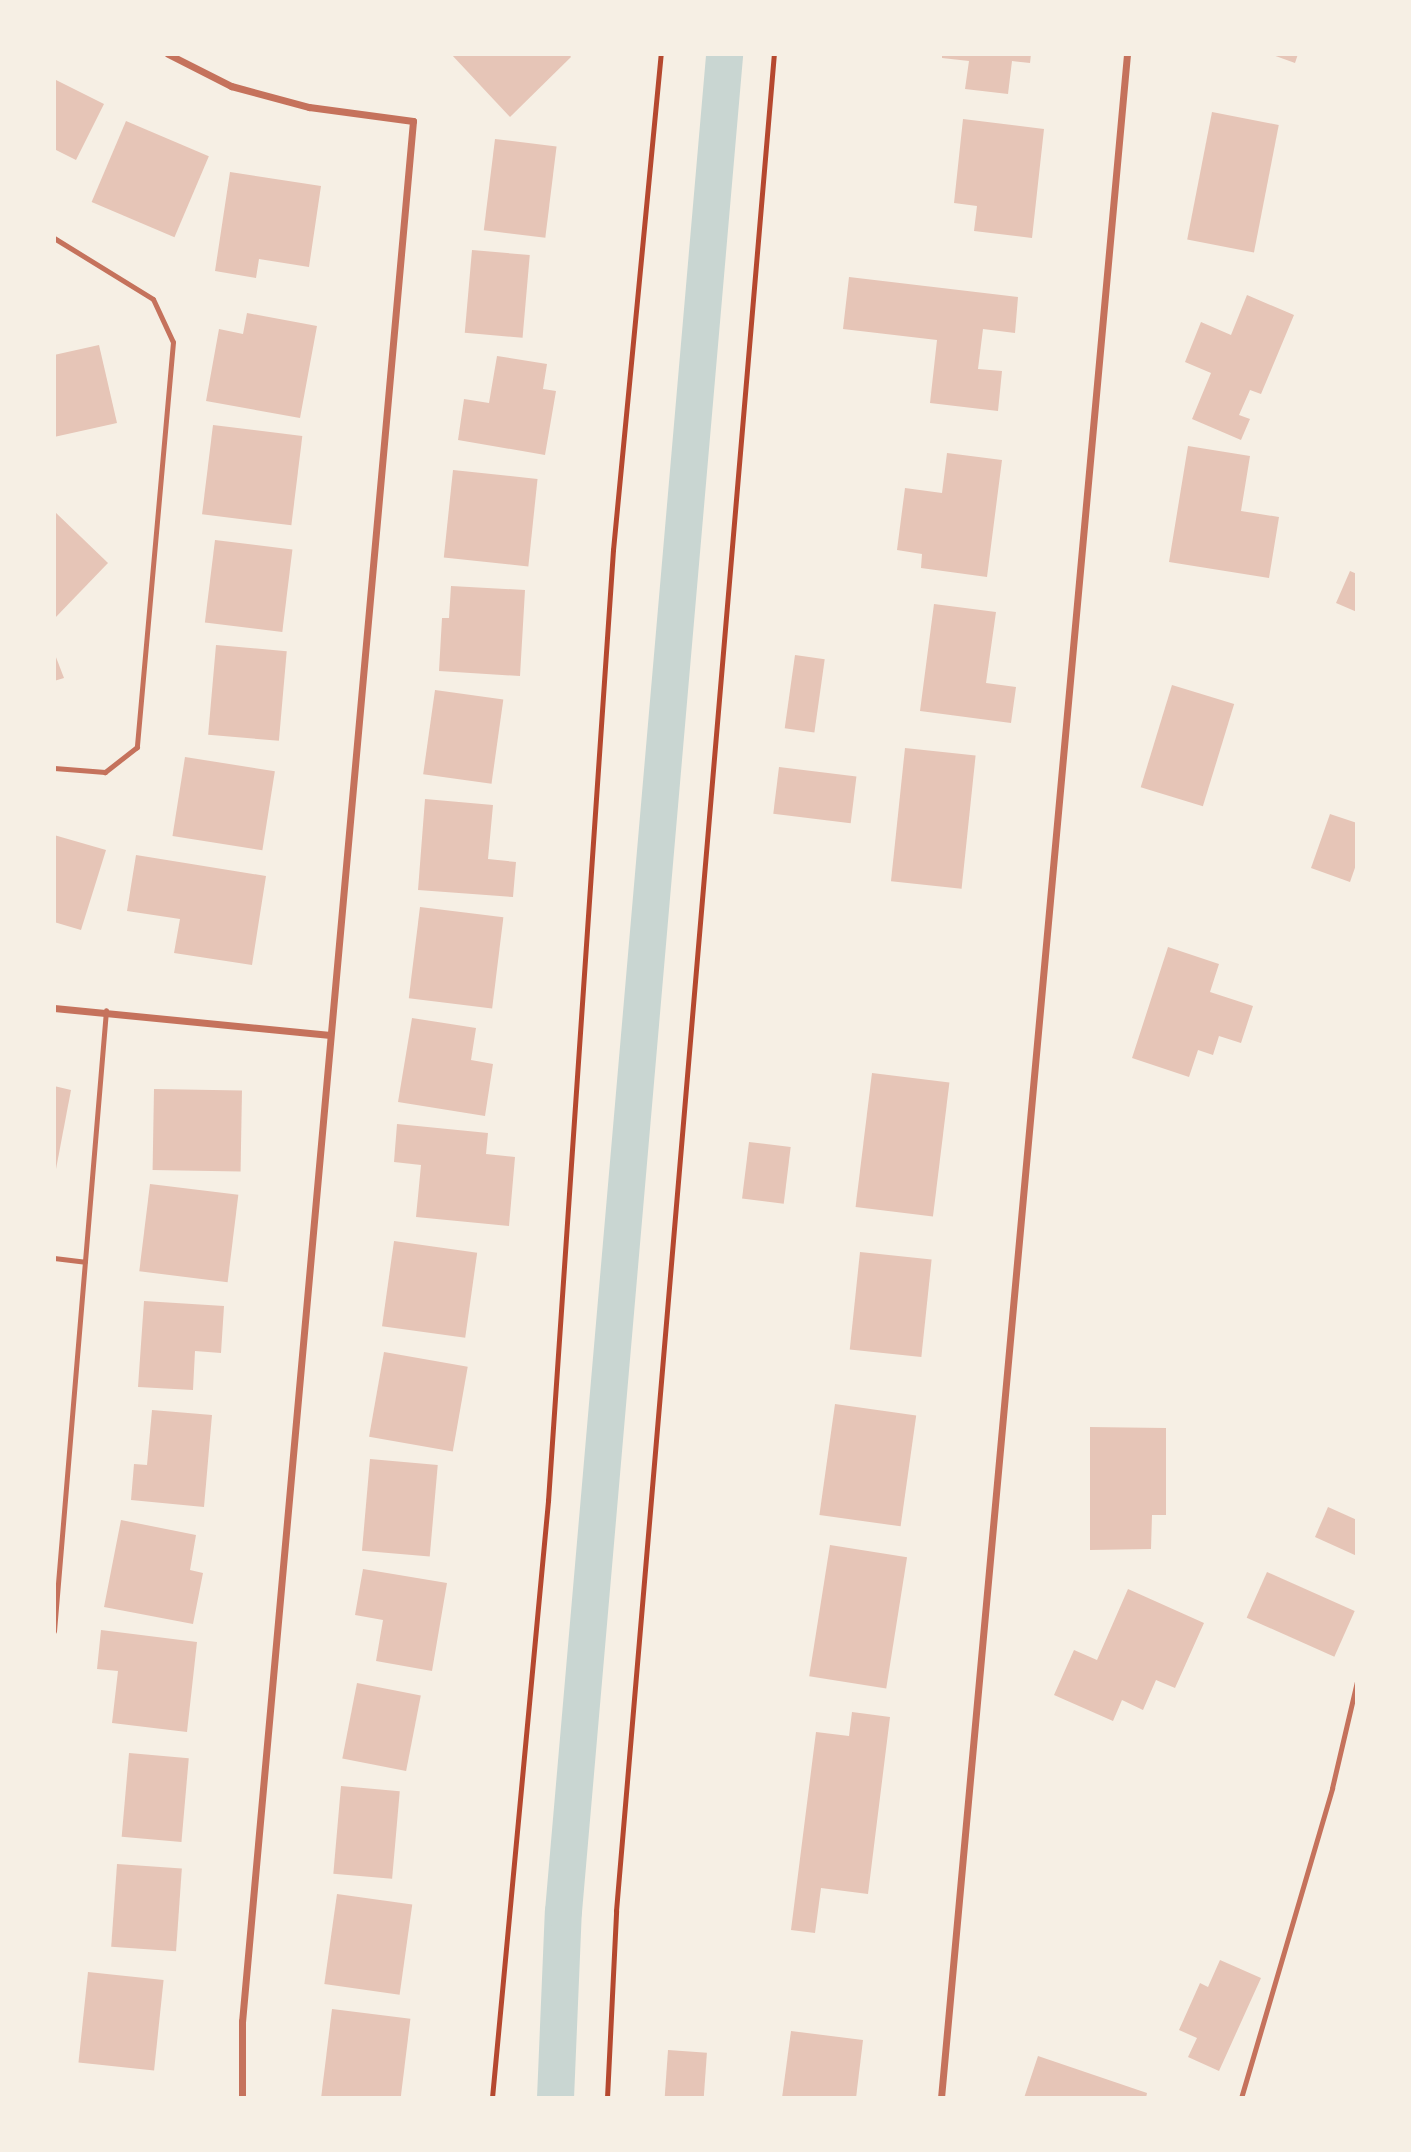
<!DOCTYPE html>
<style>
body{margin:0}
#map{position:relative;width:1411px;height:2152px;overflow:hidden;background:#f6efe4;font-family:"Crimson Pro",serif}
div>[style]{position:absolute}
.canal>*{height:37px;margin:-18.5px;padding:0 18.5px;transform-origin:18.5px;border-radius:18.5px;background:#c9d6d2}
.building>*{inset:0;background:#e6c5b7;transform-origin:0 0}
.path>*{height:4.5px;margin:-2.25px;padding:0 2.25px;transform-origin:2.25px;border-radius:2.25px;background:#b5482f}
.service>*{height:5px;margin:-2.5px;padding:0 2.5px;transform-origin:2.5px;border-radius:2.5px;background:#c5725c}
.minor>*{height:7px;margin:-3.5px;padding:0 3.5px;transform-origin:3.5px;border-radius:3.5px;background:#c5725c}
span{translate:-50% -50%;white-space:nowrap;text-align:center;line-height:1.15;-webkit-text-stroke:6px #f6efe4;paint-order:stroke}
.frame{position:absolute;inset:0;border:56px solid #f6efe4;pointer-events:none}
</style>
<div id="map">
<div class="canal">
<div style="left:555px;top:2098px;width:187px;rotate:-87.6deg"></div>
<div style="left:563px;top:1911px;width:1864px;rotate:-85.04deg"></div>
</div>
<div class="building">
<div style="clip-path:polygon(451px 54px,569px 54px,571px 57px,510px 117px)"></div>
<div style="clip-path:polygon(942px 54px,1031px 54px,1030px 63px,1012px 61px,1008px 94px,965px 89px,969px 61px,942px 58px)"></div>
<div style="clip-path:polygon(1270px 54px,1298px 54px,1295px 63px)"></div>
<div style="clip-path:polygon(54px 79px,104px 104px,76px 160px,54px 149px)"></div>
<div style="left:1212px;top:112px;width:68px;height:130px;rotate:11deg"></div>
<div style="clip-path:polygon(963px 119px,1044px 129px,1032px 238px,974px 231px,977px 206px,954px 203px)"></div>
<div style="left:126px;top:121px;width:90px;height:88px;rotate:23deg"></div>
<div style="left:495px;top:139px;width:62px;height:92px;rotate:7deg"></div>
<div style="clip-path:polygon(230px 172px,321px 186px,309px 267px,259px 259px,256px 278px,215px 271px)"></div>
<div style="left:472px;top:250px;width:58px;height:83px;rotate:5deg"></div>
<div style="clip-path:polygon(849px 277px,1018px 297px,1015px 333px,983px 329px,978px 369px,1002px 371px,998px 411px,930px 403px,937px 340px,843px 329px)"></div>
<div style="clip-path:polygon(1247px 295px,1294px 315px,1261px 394px,1250px 390px,1239px 415px,1250px 419px,1241px 440px,1192px 419px,1211px 373px,1185px 362px,1201px 322px,1231px 335px)"></div>
<div style="clip-path:polygon(247px 313px,317px 326px,300px 418px,206px 401px,219px 329px,243px 334px)"></div>
<div style="clip-path:polygon(99px 345px,117px 423px,54px 437px,54px 355px)"></div>
<div style="clip-path:polygon(497px 356px,547px 364px,543px 389px,556px 391px,545px 455px,458px 440px,464px 399px,489px 403px)"></div>
<div style="left:213px;top:425px;width:90px;height:90px;rotate:7deg"></div>
<div style="clip-path:polygon(1188px 446px,1250px 456px,1241px 511px,1279px 517px,1269px 578px,1169px 562px)"></div>
<div style="clip-path:polygon(947px 453px,1002px 460px,987px 577px,921px 568px,922px 554px,897px 550px,905px 488px,942px 493px)"></div>
<div style="left:453px;top:470px;width:85px;height:88px;rotate:6deg"></div>
<div style="clip-path:polygon(54px 511px,108px 563px,54px 619px)"></div>
<div style="left:215px;top:540px;width:78px;height:83px;rotate:7deg"></div>
<div style="clip-path:polygon(1350px 571px,1357px 574px,1357px 612px,1336px 603px)"></div>
<div style="clip-path:polygon(451px 586px,525px 590px,520px 676px,439px 671px,442px 618px,449px 618px)"></div>
<div style="clip-path:polygon(934px 604px,996px 612px,986px 683px,1016px 687px,1011px 723px,920px 711px)"></div>
<div style="left:216px;top:645px;width:71px;height:90px;rotate:5deg"></div>
<div style="clip-path:polygon(54px 652px,64px 678px,54px 681px)"></div>
<div style="left:795px;top:655px;width:30px;height:74px;rotate:8deg"></div>
<div style="left:1172px;top:685px;width:65px;height:107px;rotate:17deg"></div>
<div style="left:435px;top:690px;width:69px;height:85px;rotate:8deg"></div>
<div style="left:905px;top:748px;width:71px;height:134px;rotate:6deg"></div>
<div style="left:185px;top:757px;width:91px;height:80px;rotate:9deg"></div>
<div style="left:779px;top:767px;width:78px;height:47px;rotate:7deg"></div>
<div style="clip-path:polygon(425px 799px,493px 805px,488px 859px,516px 862px,513px 897px,418px 890px)"></div>
<div style="clip-path:polygon(1330px 814px,1357px 823px,1357px 862px,1350px 882px,1311px 868px)"></div>
<div style="clip-path:polygon(54px 835px,106px 850px,81px 930px,54px 922px)"></div>
<div style="clip-path:polygon(136px 855px,266px 876px,252px 965px,174px 953px,180px 919px,127px 911px)"></div>
<div style="left:420px;top:907px;width:84px;height:92px;rotate:7deg"></div>
<div style="clip-path:polygon(1168px 947px,1219px 964px,1210px 992px,1253px 1006px,1241px 1043px,1219px 1036px,1213px 1055px,1198px 1050px,1189px 1077px,1132px 1058px)"></div>
<div style="clip-path:polygon(412px 1018px,476px 1028px,471px 1060px,493px 1064px,485px 1116px,398px 1102px)"></div>
<div style="left:872px;top:1073px;width:78px;height:135px;rotate:7deg"></div>
<div style="clip-path:polygon(54px 1086px,71px 1090px,56px 1169px,54px 1169px)"></div>
<div style="left:154px;top:1089px;width:88px;height:81px;rotate:1deg"></div>
<div style="clip-path:polygon(397px 1124px,488px 1133px,486px 1154px,515px 1157px,509px 1226px,416px 1217px,421px 1165px,394px 1162px)"></div>
<div style="left:749px;top:1142px;width:42px;height:57px;rotate:7deg"></div>
<div style="left:150px;top:1184px;width:89px;height:88px;rotate:7deg"></div>
<div style="left:394px;top:1241px;width:84px;height:86px;rotate:8deg"></div>
<div style="left:860px;top:1252px;width:72px;height:98px;rotate:6deg"></div>
<div style="clip-path:polygon(144px 1301px,224px 1306px,221px 1353px,195px 1351px,193px 1390px,138px 1387px)"></div>
<div style="left:384px;top:1352px;width:85px;height:86px;rotate:10deg"></div>
<div style="left:835px;top:1404px;width:82px;height:112px;rotate:8deg"></div>
<div style="clip-path:polygon(152px 1410px,212px 1415px,204px 1507px,131px 1500px,134px 1464px,147px 1465px)"></div>
<div style="clip-path:polygon(1090px 1427px,1166px 1428px,1166px 1515px,1152px 1515px,1151px 1549px,1090px 1550px)"></div>
<div style="left:370px;top:1459px;width:68px;height:92px;rotate:5deg"></div>
<div style="clip-path:polygon(1328px 1507px,1357px 1520px,1357px 1556px,1315px 1537px)"></div>
<div style="clip-path:polygon(121px 1520px,196px 1535px,190px 1570px,203px 1573px,193px 1624px,104px 1607px)"></div>
<div style="left:830px;top:1545px;width:78px;height:133px;rotate:9deg"></div>
<div style="clip-path:polygon(363px 1569px,447px 1583px,432px 1671px,376px 1661px,383px 1620px,355px 1615px)"></div>
<div style="left:1267px;top:1572px;width:96px;height:50px;rotate:24deg"></div>
<div style="clip-path:polygon(1128px 1589px,1204px 1623px,1175px 1688px,1156px 1680px,1143px 1710px,1122px 1700px,1113px 1721px,1054px 1695px,1074px 1650px,1097px 1660px)"></div>
<div style="clip-path:polygon(101px 1630px,197px 1642px,187px 1732px,112px 1723px,118px 1671px,97px 1669px)"></div>
<div style="left:357px;top:1683px;width:65px;height:77px;rotate:11deg"></div>
<div style="clip-path:polygon(852px 1712px,890px 1717px,868px 1894px,821px 1888px,815px 1933px,791px 1930px,816px 1732px,849px 1736px)"></div>
<div style="left:129px;top:1753px;width:60px;height:84px;rotate:5deg"></div>
<div style="left:341px;top:1786px;width:59px;height:88px;rotate:5deg"></div>
<div style="left:117px;top:1864px;width:65px;height:83px;rotate:4deg"></div>
<div style="left:337px;top:1894px;width:76px;height:91px;rotate:8deg"></div>
<div style="clip-path:polygon(1220px 1960px,1261px 1978px,1219px 2071px,1188px 2057px,1197px 2038px,1179px 2030px,1200px 1983px,1208px 1987px)"></div>
<div style="left:88px;top:1972px;width:76px;height:91px;rotate:6deg"></div>
<div style="left:332px;top:2009px;width:79px;height:90px;rotate:7deg"></div>
<div style="clip-path:polygon(791px 2031px,863px 2040px,856px 2098px,782px 2098px)"></div>
<div style="left:668px;top:2050px;width:39px;height:48px;rotate:4deg"></div>
<div style="clip-path:polygon(1038px 2056px,1147px 2093px,1146px 2098px,1024px 2098px)"></div>
</div>
<div class="path">
<div style="left:492px;top:2098px;width:600px;rotate:-84.64deg"></div>
<div style="left:548px;top:1501px;width:953px;rotate:-86.09deg"></div>
<div style="left:613px;top:550px;width:498px;rotate:-84.5deg"></div>
<div style="left:607px;top:2098px;width:187px;rotate:-87.2deg"></div>
<div style="left:616px;top:1911px;width:1864px;rotate:-85.14deg"></div>
</div>
<div class="service">
<div style="left:54px;top:238px;width:116px;rotate:31.6deg"></div>
<div style="left:153px;top:299px;width:47px;rotate:65.1deg"></div>
<div style="left:173px;top:342px;width:407px;rotate:95.1deg"></div>
<div style="left:137px;top:747px;width:41px;rotate:142deg"></div>
<div style="left:105px;top:772px;width:51px;rotate:-175.5deg"></div>
<div style="left:54px;top:1258px;width:31px;rotate:7deg"></div>
<div style="left:54px;top:1631px;width:623px;rotate:-85.21deg"></div>
<div style="left:1241px;top:2098px;width:323px;rotate:-73.6deg"></div>
<div style="left:1332px;top:1788px;width:110px;rotate:-76.8deg"></div>
</div>
<div class="minor">
<div style="left:168px;top:54px;width:71px;rotate:26.9deg"></div>
<div style="left:231px;top:86px;width:81px;rotate:15.1deg"></div>
<div style="left:309px;top:107px;width:105px;rotate:7.7deg"></div>
<div style="left:413px;top:121px;width:1908px;rotate:95.14deg"></div>
<div style="left:242px;top:2021px;width:77px;rotate:90deg"></div>
<div style="left:54px;top:1008px;width:275px;rotate:5.6deg"></div>
<div style="left:941px;top:2098px;width:2052px;rotate:-84.8deg"></div>
</div>
<div class="frame"></div>
</div>
